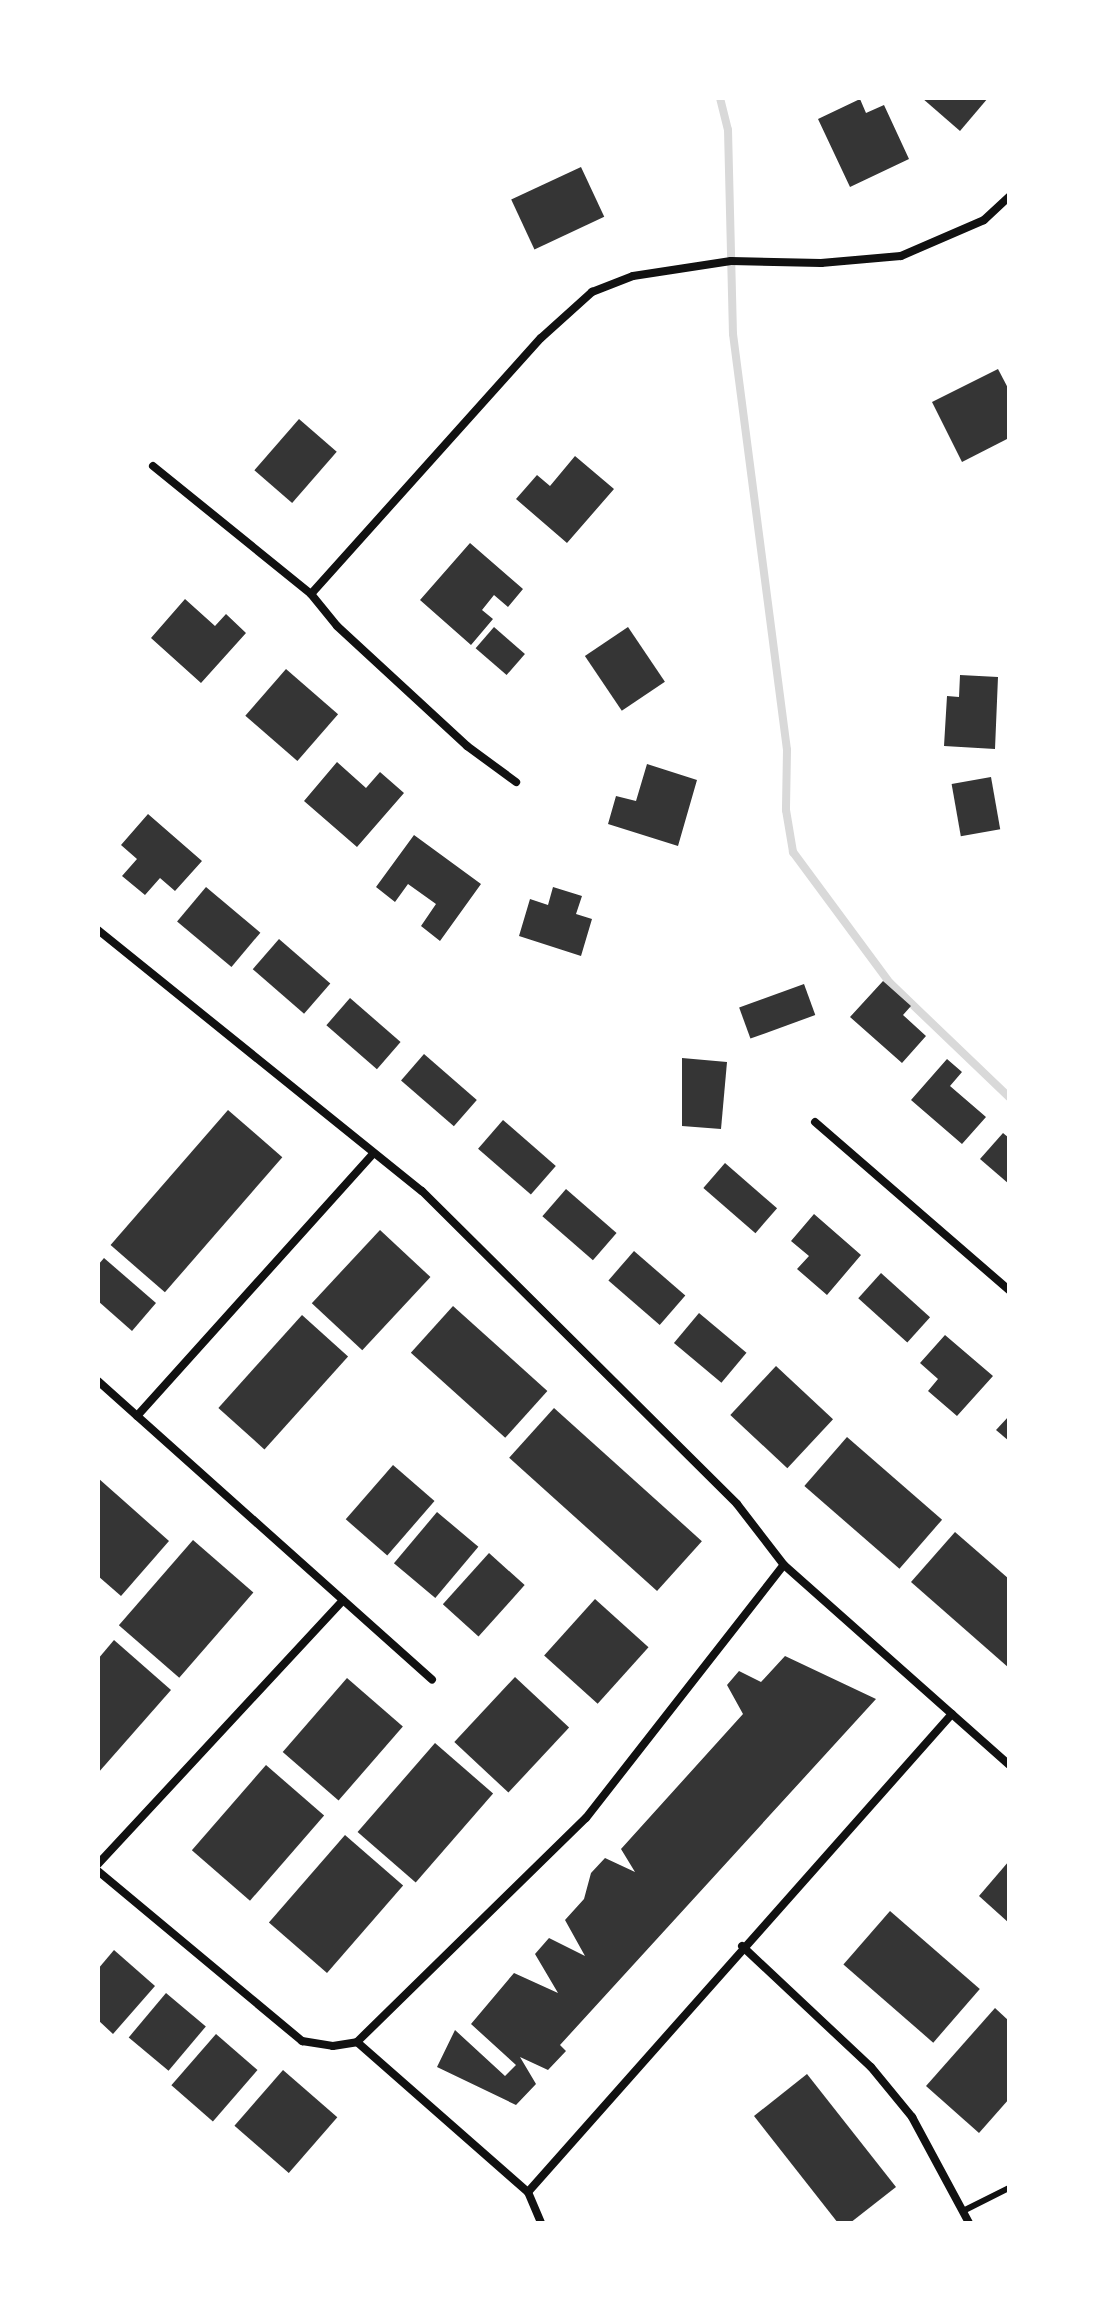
<!DOCTYPE html>
<style>
body{margin:0}
#map{position:relative;width:1107px;height:2321px;overflow:hidden;background:#fff;font-family:"Nunito Sans",sans-serif}
div>[style]{position:absolute}
.stream>*{height:8px;margin:-4px;padding:0 4px;transform-origin:4px;border-radius:4px;background:#d9d9d9}
.building>*{inset:0;background:#353535;transform-origin:0 0}
.service>*{height:6px;margin:-3px;padding:0 3px;transform-origin:3px;border-radius:3px;background:#111}
.minor>*{height:8px;margin:-4px;padding:0 4px;transform-origin:4px;border-radius:4px;background:#111}
span{translate:-50% -50%;white-space:nowrap;text-align:center;line-height:1.15;-webkit-text-stroke:6px #fff;paint-order:stroke}
.frame{position:absolute;inset:0;border:100px solid #fff;pointer-events:none}
</style>
<div id="map">
<div class="stream">
<div style="left:720px;top:98px;width:33px;rotate:76deg"></div>
<div style="left:728px;top:130px;width:204px;rotate:88.6deg"></div>
<div style="left:733px;top:334px;width:419px;rotate:82.6deg"></div>
<div style="left:787px;top:750px;width:60px;rotate:91deg"></div>
<div style="left:786px;top:810px;width:43px;rotate:80.5deg"></div>
<div style="left:793px;top:852px;width:163px;rotate:53.5deg"></div>
<div style="left:890px;top:983px;width:165px;rotate:43.8deg"></div>
</div>
<div class="building">
<div style="clip-path:polygon(922px 98px,988px 98px,960px 131px)"></div>
<div style="clip-path:polygon(860px 99px,866px 113px,884px 105px,909px 159px,850px 187px,818px 119px)"></div>
<div style="left:581px;top:167px;width:55px;height:77px;rotate:65deg"></div>
<div style="clip-path:polygon(998px 369px,1009px 390px,1009px 438px,962px 462px,932px 402px)"></div>
<div style="left:299px;top:419px;width:50px;height:68px;rotate:41deg"></div>
<div style="clip-path:polygon(575px 456px,614px 489px,567px 543px,516px 499px,537px 475px,550px 486px)"></div>
<div style="clip-path:polygon(470px 543px,523px 589px,508px 607px,494px 595px,482px 610px,493px 619px,471px 645px,420px 600px)"></div>
<div style="clip-path:polygon(185px 599px,215px 626px,226px 614px,246px 633px,201px 683px,151px 638px)"></div>
<div style="left:494px;top:627px;width:41px;height:28px;rotate:41deg"></div>
<div style="left:628px;top:627px;width:66px;height:52px;rotate:56deg"></div>
<div style="left:286px;top:669px;width:69px;height:62px;rotate:41deg"></div>
<div style="clip-path:polygon(960px 675px,998px 677px,995px 749px,944px 746px,947px 696px,959px 697px)"></div>
<div style="clip-path:polygon(337px 762px,366px 788px,380px 772px,404px 793px,357px 847px,304px 801px)"></div>
<div style="clip-path:polygon(647px 764px,697px 780px,678px 846px,608px 824px,616px 796px,636px 801px)"></div>
<div style="left:991px;top:777px;width:53px;height:40px;rotate:80deg"></div>
<div style="clip-path:polygon(148px 814px,202px 861px,175px 891px,160px 878px,145px 895px,122px 876px,137px 859px,121px 845px)"></div>
<div style="clip-path:polygon(414px 835px,481px 884px,440px 941px,421px 926px,436px 904px,408px 884px,395px 902px,376px 887px)"></div>
<div style="left:206px;top:887px;width:71px;height:45px;rotate:40deg"></div>
<div style="clip-path:polygon(553px 887px,582px 896px,576px 914px,592px 919px,581px 956px,519px 936px,530px 899px,548px 905px)"></div>
<div style="left:279px;top:939px;width:68px;height:40px;rotate:41deg"></div>
<div style="clip-path:polygon(883px 981px,911px 1006px,903px 1015px,926px 1036px,902px 1063px,850px 1017px)"></div>
<div style="left:804px;top:984px;width:33px;height:69px;rotate:70deg"></div>
<div style="left:350px;top:998px;width:67px;height:36px;rotate:41deg"></div>
<div style="left:424px;top:1054px;width:70px;height:35px;rotate:41deg"></div>
<div style="clip-path:polygon(682px 1058px,727px 1062px,721px 1129px,682px 1126px)"></div>
<div style="clip-path:polygon(947px 1059px,962px 1072px,950px 1086px,986px 1117px,962px 1144px,911px 1100px)"></div>
<div style="left:228px;top:1110px;width:72px;height:179px;rotate:41deg"></div>
<div style="left:503px;top:1120px;width:70px;height:38px;rotate:41deg"></div>
<div style="clip-path:polygon(1003px 1133px,1009px 1138px,1009px 1184px,980px 1159px)"></div>
<div style="left:725px;top:1163px;width:69px;height:33px;rotate:41deg"></div>
<div style="left:566px;top:1189px;width:67px;height:36px;rotate:41deg"></div>
<div style="clip-path:polygon(814px 1214px,861px 1255px,827px 1295px,797px 1269px,809px 1256px,791px 1241px)"></div>
<div style="left:380px;top:1230px;width:69px;height:100px;rotate:43deg"></div>
<div style="left:634px;top:1251px;width:68px;height:39px;rotate:41deg"></div>
<div style="clip-path:polygon(104px 1258px,156px 1303px,132px 1331px,98px 1301px,98px 1265px)"></div>
<div style="left:881px;top:1273px;width:66px;height:34px;rotate:42deg"></div>
<div style="left:453px;top:1306px;width:127px;height:63px;rotate:42deg"></div>
<div style="left:699px;top:1313px;width:62px;height:39px;rotate:40deg"></div>
<div style="left:302px;top:1315px;width:62px;height:125px;rotate:42deg"></div>
<div style="clip-path:polygon(945px 1335px,993px 1376px,957px 1416px,928px 1391px,938px 1379px,920px 1363px)"></div>
<div style="left:776px;top:1366px;width:78px;height:67px;rotate:43deg"></div>
<div style="left:554px;top:1408px;width:199px;height:67px;rotate:42deg"></div>
<div style="clip-path:polygon(1009px 1416px,1009px 1441px,996px 1430px)"></div>
<div style="left:847px;top:1437px;width:126px;height:65px;rotate:41deg"></div>
<div style="left:393px;top:1465px;width:55px;height:72px;rotate:41deg"></div>
<div style="clip-path:polygon(98px 1478px,169px 1541px,121px 1596px,98px 1576px)"></div>
<div style="left:437px;top:1512px;width:54px;height:67px;rotate:40deg"></div>
<div style="clip-path:polygon(955px 1532px,1009px 1579px,1009px 1668px,911px 1582px)"></div>
<div style="left:193px;top:1540px;width:80px;height:113px;rotate:41deg"></div>
<div style="left:489px;top:1553px;width:48px;height:69px;rotate:42deg"></div>
<div style="left:595px;top:1599px;width:72px;height:76px;rotate:42deg"></div>
<div style="clip-path:polygon(114px 1640px,171px 1690px,98px 1773px,98px 1659px)"></div>
<div style="clip-path:polygon(785px 1656px,876px 1699px,560px 2045px,566px 2051px,548px 2070px,520px 2057px,536px 2084px,516px 2105px,437px 2067px,455px 2030px,505px 2076px,516px 2065px,471px 2024px,514px 1973px,558px 1993px,535px 1954px,549px 1938px,585px 1956px,565px 1920px,584px 1899px,591px 1873px,605px 1858px,635px 1872px,621px 1849px,743px 1714px,727px 1685px,739px 1671px,761px 1682px)"></div>
<div style="left:515px;top:1677px;width:74px;height:89px;rotate:43deg"></div>
<div style="left:347px;top:1678px;width:74px;height:98px;rotate:41deg"></div>
<div style="left:435px;top:1743px;width:77px;height:118px;rotate:41deg"></div>
<div style="left:266px;top:1765px;width:77px;height:113px;rotate:41deg"></div>
<div style="left:345px;top:1835px;width:77px;height:116px;rotate:41deg"></div>
<div style="clip-path:polygon(1009px 1861px,1009px 1923px,979px 1896px)"></div>
<div style="left:890px;top:1911px;width:119px;height:71px;rotate:41deg"></div>
<div style="clip-path:polygon(114px 1950px,155px 1986px,113px 2034px,98px 2020px,98px 1969px)"></div>
<div style="left:166px;top:1993px;width:52px;height:58px;rotate:40deg"></div>
<div style="clip-path:polygon(995px 2008px,1009px 2021px,1009px 2099px,979px 2133px,926px 2086px)"></div>
<div style="left:216px;top:2034px;width:55px;height:68px;rotate:41deg"></div>
<div style="left:283px;top:2070px;width:72px;height:74px;rotate:41deg"></div>
<div style="clip-path:polygon(807px 2074px,896px 2187px,850px 2223px,838px 2223px,754px 2116px)"></div>
</div>
<div class="service">
<div style="left:963px;top:2211px;width:51px;rotate:-26.6deg"></div>
</div>
<div class="minor">
<div style="left:153px;top:466px;width:203px;rotate:39deg"></div>
<div style="left:311px;top:594px;width:41px;rotate:50.9deg"></div>
<div style="left:337px;top:626px;width:177px;rotate:42.7deg"></div>
<div style="left:467px;top:746px;width:61px;rotate:36.3deg"></div>
<div style="left:311px;top:594px;width:344px;rotate:-48.1deg"></div>
<div style="left:541px;top:338px;width:69px;rotate:-42deg"></div>
<div style="left:592px;top:292px;width:44px;rotate:-21.3deg"></div>
<div style="left:633px;top:276px;width:99px;rotate:-8.7deg"></div>
<div style="left:731px;top:261px;width:90px;rotate:1.3deg"></div>
<div style="left:821px;top:263px;width:80px;rotate:-5deg"></div>
<div style="left:901px;top:256px;width:90px;rotate:-23.4deg"></div>
<div style="left:984px;top:220px;width:34px;rotate:-43deg"></div>
<div style="left:98px;top:930px;width:416px;rotate:38.9deg"></div>
<div style="left:422px;top:1191px;width:444px;rotate:44.8deg"></div>
<div style="left:737px;top:1504px;width:77px;rotate:52.4deg"></div>
<div style="left:784px;top:1565px;width:301px;rotate:41.6deg"></div>
<div style="left:815px;top:1122px;width:257px;rotate:40.9deg"></div>
<div style="left:98px;top:1381px;width:448px;rotate:41.8deg"></div>
<div style="left:137px;top:1416px;width:353px;rotate:-48deg"></div>
<div style="left:98px;top:1864px;width:360px;rotate:-47.1deg"></div>
<div style="left:98px;top:1871px;width:266px;rotate:39.8deg"></div>
<div style="left:302px;top:2041px;width:31px;rotate:9deg"></div>
<div style="left:333px;top:2046px;width:24px;rotate:-9deg"></div>
<div style="left:357px;top:2042px;width:227px;rotate:41.3deg"></div>
<div style="left:528px;top:2192px;width:34px;rotate:67deg"></div>
<div style="left:742px;top:1946px;width:177px;rotate:43.2deg"></div>
<div style="left:871px;top:2067px;width:65px;rotate:50.6deg"></div>
<div style="left:912px;top:2117px;width:120px;rotate:61.7deg"></div>
<div style="left:357px;top:2042px;width:320px;rotate:-44.4deg"></div>
<div style="left:586px;top:1818px;width:321px;rotate:-52deg"></div>
<div style="left:528px;top:2192px;width:639px;rotate:-48.43deg"></div>
</div>
<div class="frame"></div>
</div>
